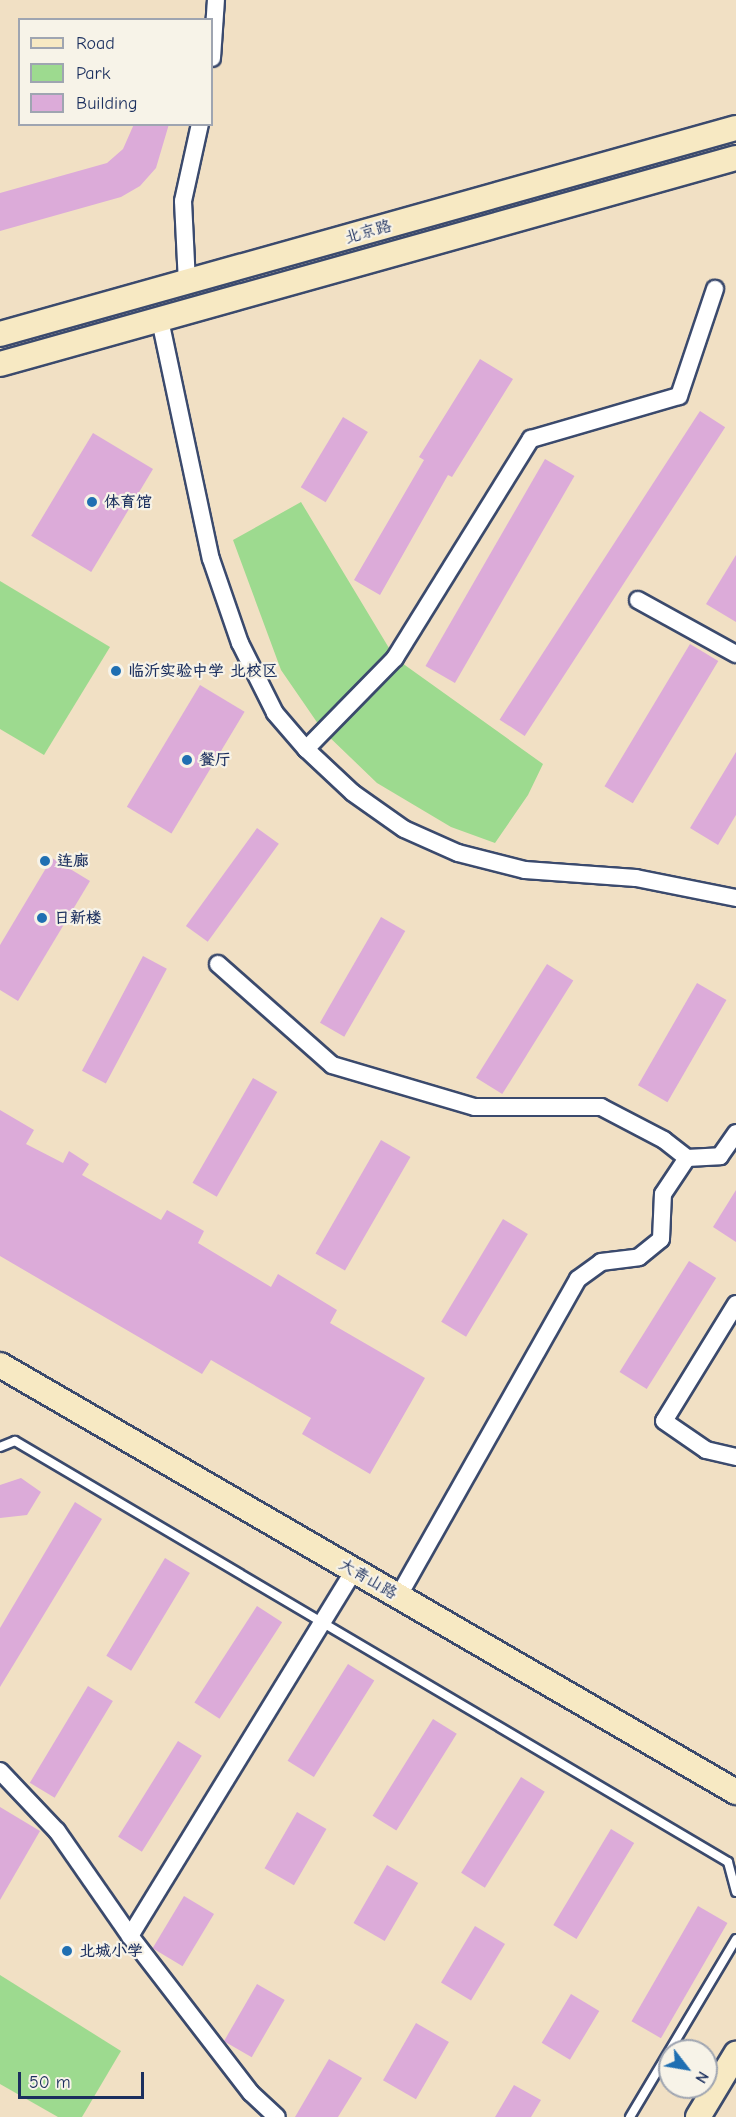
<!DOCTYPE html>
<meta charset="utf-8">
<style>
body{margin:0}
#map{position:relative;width:736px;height:2117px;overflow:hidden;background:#f1e0c4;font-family:"Comic Neue","LXGW WenKai TC",sans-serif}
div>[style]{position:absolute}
.green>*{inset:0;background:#9dda8f}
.building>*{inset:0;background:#dcabd9;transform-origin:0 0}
.roads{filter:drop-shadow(2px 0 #3b4a6d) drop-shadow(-2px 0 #3b4a6d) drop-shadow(0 2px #3b4a6d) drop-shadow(0 -2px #3b4a6d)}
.lane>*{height:8px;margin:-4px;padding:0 4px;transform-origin:4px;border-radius:4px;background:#fff}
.street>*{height:16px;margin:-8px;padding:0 8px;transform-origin:8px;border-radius:8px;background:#fff}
.secondary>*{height:24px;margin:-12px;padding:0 12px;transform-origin:12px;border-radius:12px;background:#f7e9c3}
.dots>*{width:16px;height:16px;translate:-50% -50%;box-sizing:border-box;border:3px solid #f7f3e8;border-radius:50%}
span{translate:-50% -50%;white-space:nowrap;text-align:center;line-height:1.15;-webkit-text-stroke:4.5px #f7f3e8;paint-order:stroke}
.street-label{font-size:16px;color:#1b2f5e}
.poi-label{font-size:16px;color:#1b2f5e;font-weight:700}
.left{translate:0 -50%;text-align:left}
.legend{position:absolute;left:18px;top:18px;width:195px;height:108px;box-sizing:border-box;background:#f7f3e8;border:2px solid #9fa5b1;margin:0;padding:8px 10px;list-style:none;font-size:18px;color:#1b2f5e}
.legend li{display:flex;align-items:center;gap:12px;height:30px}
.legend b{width:30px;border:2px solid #9fa5b1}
.north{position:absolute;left:658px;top:2039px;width:60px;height:60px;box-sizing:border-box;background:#f7f3e8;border:2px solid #9fa5b1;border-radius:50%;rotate:121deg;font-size:16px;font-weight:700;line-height:24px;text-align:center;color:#1b2f5e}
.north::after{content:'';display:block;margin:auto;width:21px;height:27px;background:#1f6fb2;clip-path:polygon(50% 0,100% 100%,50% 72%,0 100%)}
.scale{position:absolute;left:18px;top:2072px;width:126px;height:27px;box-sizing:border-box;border:3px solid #1b2f5e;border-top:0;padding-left:8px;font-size:18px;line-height:21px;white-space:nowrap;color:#1b2f5e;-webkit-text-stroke:4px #f7f3e8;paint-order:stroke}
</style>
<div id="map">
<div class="green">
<div style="clip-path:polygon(301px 502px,395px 658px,543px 764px,528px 795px,495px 843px,451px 827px,377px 783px,323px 731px,281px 670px,233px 540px)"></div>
<div style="clip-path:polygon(0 581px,110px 647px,44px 755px,0 729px)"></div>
<div style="clip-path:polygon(0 1975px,121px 2051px,82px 2117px,58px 2117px,0 2084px)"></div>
</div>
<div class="building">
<div style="clip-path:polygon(134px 124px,169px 124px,156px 168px,140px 186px,121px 197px,0 231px,0 193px,107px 163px,123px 149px)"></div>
<div style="clip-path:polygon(480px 359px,513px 379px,452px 477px,448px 475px,380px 595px,354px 580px,424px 460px,419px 457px)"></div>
<div style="left:700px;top:411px;width:30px;height:368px;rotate:33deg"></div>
<div style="left:343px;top:417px;width:29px;height:82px;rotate:31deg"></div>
<div style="left:93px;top:433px;width:70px;height:120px;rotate:31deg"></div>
<div style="left:545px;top:459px;width:34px;height:239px;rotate:30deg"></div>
<div style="clip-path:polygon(736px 555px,736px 622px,706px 604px)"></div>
<div style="left:690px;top:644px;width:33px;height:166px;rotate:31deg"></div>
<div style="left:200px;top:685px;width:52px;height:142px;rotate:31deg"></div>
<div style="clip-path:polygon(736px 752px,736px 815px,718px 845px,690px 828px)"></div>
<div style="left:257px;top:828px;width:27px;height:121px;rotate:36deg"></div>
<div style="clip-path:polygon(52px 858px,90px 881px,18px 1001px,0 990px,0 945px)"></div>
<div style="left:381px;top:917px;width:28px;height:122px;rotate:30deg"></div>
<div style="left:143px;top:956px;width:27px;height:130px;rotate:28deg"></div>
<div style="left:547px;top:964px;width:31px;height:134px;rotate:32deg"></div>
<div style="left:697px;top:983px;width:34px;height:118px;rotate:30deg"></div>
<div style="left:253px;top:1078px;width:28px;height:121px;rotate:30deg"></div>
<div style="clip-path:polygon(0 1110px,34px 1130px,26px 1144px,63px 1163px,69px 1151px,89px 1164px,82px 1175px,161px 1220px,167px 1210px,204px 1231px,198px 1243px,271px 1287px,278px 1274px,337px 1310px,330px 1323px,425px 1378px,370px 1474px,302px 1434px,311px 1418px,211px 1360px,202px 1374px,0 1256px)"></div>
<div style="left:381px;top:1140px;width:34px;height:131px;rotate:30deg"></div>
<div style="clip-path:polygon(736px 1190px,736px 1242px,713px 1227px)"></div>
<div style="left:503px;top:1219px;width:29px;height:120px;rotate:31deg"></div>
<div style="left:689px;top:1261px;width:32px;height:131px;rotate:32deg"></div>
<div style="clip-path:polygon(21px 1478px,41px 1492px,27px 1515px,0 1518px,0 1485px)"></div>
<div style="clip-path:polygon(75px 1502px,102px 1519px,0 1687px,0 1628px)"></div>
<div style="left:165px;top:1558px;width:29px;height:114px;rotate:31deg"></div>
<div style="left:257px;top:1606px;width:30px;height:115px;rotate:33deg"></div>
<div style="left:348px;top:1664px;width:31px;height:114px;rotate:32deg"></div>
<div style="left:88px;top:1686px;width:29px;height:113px;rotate:31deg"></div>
<div style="left:433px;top:1719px;width:28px;height:114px;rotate:32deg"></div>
<div style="left:178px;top:1741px;width:28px;height:113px;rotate:32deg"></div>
<div style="left:521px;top:1777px;width:28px;height:113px;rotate:32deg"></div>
<div style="clip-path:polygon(0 1807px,40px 1831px,0 1900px)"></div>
<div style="left:297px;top:1812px;width:34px;height:65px;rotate:30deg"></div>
<div style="left:611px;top:1829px;width:27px;height:112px;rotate:31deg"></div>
<div style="left:387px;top:1865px;width:36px;height:67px;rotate:30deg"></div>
<div style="left:184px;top:1896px;width:35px;height:61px;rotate:31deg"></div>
<div style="left:698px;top:1906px;width:34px;height:133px;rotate:30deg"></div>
<div style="left:475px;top:1926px;width:35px;height:66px;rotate:31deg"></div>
<div style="left:257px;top:1984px;width:32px;height:66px;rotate:30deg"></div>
<div style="left:571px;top:1994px;width:33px;height:57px;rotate:31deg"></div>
<div style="left:416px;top:2023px;width:38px;height:66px;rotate:30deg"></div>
<div style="clip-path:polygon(329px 2059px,362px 2078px,338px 2117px,295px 2117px)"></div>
<div style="clip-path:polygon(514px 2085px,541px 2100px,531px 2117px,495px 2117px)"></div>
</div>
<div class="roads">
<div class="lane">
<div style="left:0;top:1447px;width:16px;rotate:-22deg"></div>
<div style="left:15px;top:1441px;width:828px;rotate:30.56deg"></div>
<div style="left:728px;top:1862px;width:31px;rotate:75deg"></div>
<div style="left:630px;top:2117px;width:207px;rotate:-59.2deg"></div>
</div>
<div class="street">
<div style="left:212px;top:58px;width:58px;rotate:-86.1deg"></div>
<div style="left:187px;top:283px;width:82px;rotate:-92.8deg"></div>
<div style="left:183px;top:201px;width:79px;rotate:-77.6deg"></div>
<div style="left:160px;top:320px;width:244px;rotate:78deg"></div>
<div style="left:211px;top:559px;width:89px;rotate:71deg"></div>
<div style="left:240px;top:643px;width:78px;rotate:63.4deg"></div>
<div style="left:275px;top:713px;width:48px;rotate:49.3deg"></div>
<div style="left:306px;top:749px;width:64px;rotate:43.1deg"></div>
<div style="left:353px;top:793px;width:62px;rotate:35.2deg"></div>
<div style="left:404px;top:829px;width:59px;rotate:24deg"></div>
<div style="left:458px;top:853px;width:69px;rotate:14.2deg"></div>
<div style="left:525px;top:870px;width:111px;rotate:4.1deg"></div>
<div style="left:636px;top:878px;width:102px;rotate:11.3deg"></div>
<div style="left:638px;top:600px;width:112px;rotate:28.9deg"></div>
<div style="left:306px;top:749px;width:127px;rotate:-45.6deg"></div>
<div style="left:395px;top:658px;width:258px;rotate:-58.2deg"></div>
<div style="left:531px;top:439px;width:154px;rotate:-16.2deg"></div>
<div style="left:679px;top:396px;width:113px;rotate:-71.4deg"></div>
<div style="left:218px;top:964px;width:152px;rotate:41.5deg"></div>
<div style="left:332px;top:1065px;width:149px;rotate:16.4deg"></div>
<div style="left:475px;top:1107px;width:126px"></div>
<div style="left:601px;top:1107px;width:71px;rotate:27.6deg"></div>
<div style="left:664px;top:1140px;width:29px;rotate:38deg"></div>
<div style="left:687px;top:1158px;width:33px;rotate:-3deg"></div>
<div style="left:720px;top:1156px;width:28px;rotate:-55deg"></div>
<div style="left:736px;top:1304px;width:137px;rotate:121.6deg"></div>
<div style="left:664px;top:1421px;width:51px;rotate:34.6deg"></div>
<div style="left:706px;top:1450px;width:31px;rotate:13deg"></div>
<div style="left:398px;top:1597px;width:365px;rotate:-60.5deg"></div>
<div style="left:578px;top:1279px;width:29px;rotate:-36deg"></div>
<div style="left:601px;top:1262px;width:38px;rotate:-7deg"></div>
<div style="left:639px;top:1257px;width:28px;rotate:-39deg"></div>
<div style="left:661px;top:1239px;width:45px;rotate:-87.5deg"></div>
<div style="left:663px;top:1194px;width:43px;rotate:-56.3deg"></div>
<div style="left:0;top:1771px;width:83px;rotate:46.5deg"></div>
<div style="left:57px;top:1831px;width:128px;rotate:55.2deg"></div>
<div style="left:130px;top:1936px;width:198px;rotate:52.4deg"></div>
<div style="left:251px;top:2093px;width:35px;rotate:43deg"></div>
<div style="left:130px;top:1936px;width:428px;rotate:-58.5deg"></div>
</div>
<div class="secondary">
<div style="left:0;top:334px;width:764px;rotate:-15.64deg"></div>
<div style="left:0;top:364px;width:764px;rotate:-15.64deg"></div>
<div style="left:0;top:1365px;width:851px;rotate:30.12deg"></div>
<div style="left:698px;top:2117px;width:74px;rotate:-58.9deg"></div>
</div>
</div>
<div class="dots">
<div style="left:92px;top:502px;background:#1f6fb2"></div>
<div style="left:116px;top:671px;background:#1f6fb2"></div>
<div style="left:187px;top:760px;background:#1f6fb2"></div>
<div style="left:45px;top:861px;background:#1f6fb2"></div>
<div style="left:42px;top:918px;background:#1f6fb2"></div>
<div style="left:67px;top:1951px;background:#1f6fb2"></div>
</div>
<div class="street-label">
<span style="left:368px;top:232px;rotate:-16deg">北京路</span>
<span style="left:368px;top:1579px;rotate:30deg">大青山路</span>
</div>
<div class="poi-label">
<span class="left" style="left:104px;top:502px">体育馆</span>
<span class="left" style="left:128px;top:671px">临沂实验中学 北校区</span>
<span class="left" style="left:199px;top:760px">餐厅</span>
<span class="left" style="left:57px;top:861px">连廊</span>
<span class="left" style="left:54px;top:918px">日新楼</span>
<span class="left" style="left:79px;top:1951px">北城小学</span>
</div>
<ul class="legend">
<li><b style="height:8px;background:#f7e9c3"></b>Road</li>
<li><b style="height:16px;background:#9dda8f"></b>Park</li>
<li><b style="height:16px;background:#dcabd9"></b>Building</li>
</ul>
<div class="north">N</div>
<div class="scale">50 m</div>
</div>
